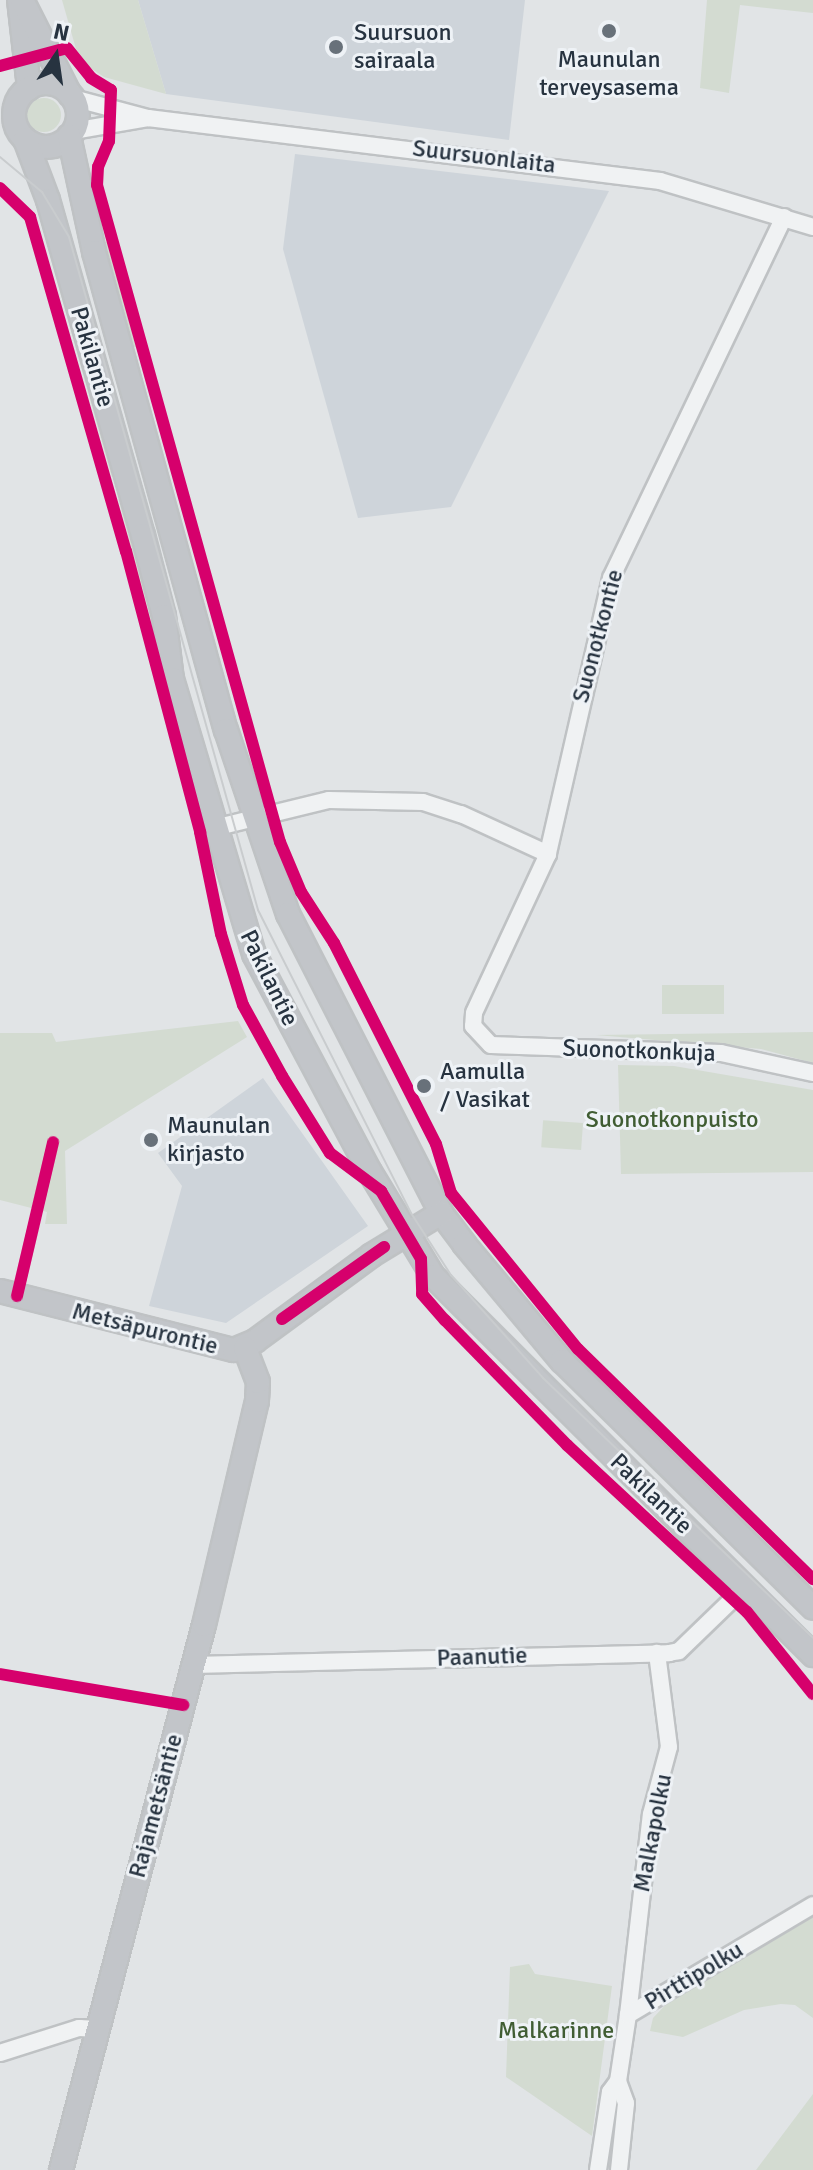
<!DOCTYPE html>
<meta charset="utf-8">
<style>
body{margin:0}
#map{position:relative;width:813px;height:2170px;overflow:hidden;background:#e1e4e6;font-family:Signika,sans-serif}
div>[style]{position:absolute}
.built>*{inset:0;background:#ced4da}
.green>*{inset:0;background:#d3dbd1;transform-origin:0 0}
.round{border-radius:50%}
.roads{filter:drop-shadow(2px 0 #bfc2c4) drop-shadow(-2px 0 #bfc2c4) drop-shadow(0 2px #bfc2c4) drop-shadow(0 -2px #bfc2c4)}
.street>*{height:16px;margin:-8px;padding:0 8px;transform-origin:8px;border-radius:8px;background:#f0f2f3}
.secondary>*{height:22px;margin:-11px;padding:0 11px;transform-origin:11px;border-radius:11px;background:#c2c5c9}
.secondary>.ring{margin:-11px;padding:0;box-sizing:content-box;background:none;border:22px solid #c2c5c9;border-radius:50%}
.tram>*{height:2px;margin:-1px;padding:0 1px;transform-origin:1px;border-radius:1px;background:#c9ccce}
.cycleway>*{height:12px;margin:-6px;padding:0 6px;transform-origin:6px;border-radius:6px;background:#d6006c}
.dots>*{width:22px;height:22px;translate:-50% -50%;box-sizing:border-box;border:4px solid #eef2f6;border-radius:50%}
span{translate:-50% -50%;white-space:nowrap;text-align:center;line-height:1.15;-webkit-text-stroke:6px #eef2f6;paint-order:stroke}
.poi-label{font-size:24px;color:#273340}
.left{translate:0 -50%;text-align:left}
.street-label{font-size:24px;color:#273340}
.park-label{font-size:24px;color:#405d33}
.north{position:absolute;left:16px;top:16px;width:80px;height:80px;-webkit-text-stroke:6px #eef2f6;paint-order:stroke;rotate:13deg;font-size:22px;font-weight:700;line-height:32px;text-align:center;color:#273340}
.north::after{content:'';display:block;margin:auto;width:28px;height:36px;background:#273340;clip-path:polygon(50% 0,100% 100%,50% 72%,0 100%)}
</style>
<div id="map">
<div class="built">
<div style="clip-path:polygon(138px 0,525px 0,509px 140px,166px 94px)"></div>
<div style="clip-path:polygon(295px 154px,609px 191px,451px 507px,358px 518px,283px 249px)"></div>
<div style="clip-path:polygon(263px 1078px,368px 1226px,226px 1323px,149px 1306px,182px 1186px,158px 1153px)"></div>
</div>
<div class="green">
<div style="clip-path:polygon(62px 0,138px 0,166px 94px,104px 77px,89px 67px,76px 49px)"></div>
<div style="clip-path:polygon(707px 0,813px 0,813px 13px,740px 5px,729px 93px,700px 88px)"></div>
<div class="round" style="left:27px;top:98px;width:34px;height:34px"></div>
<div style="clip-path:polygon(101px 242px,109px 242px,136px 347px,131px 348px)"></div>
<div style="clip-path:polygon(57px 254px,119px 476px,112px 477px,110px 471px,50px 256px)"></div>
<div style="left:125px;top:497px;width:133px;height:7px;rotate:75deg"></div>
<div style="left:662px;top:985px;width:62px;height:29px"></div>
<div style="clip-path:polygon(238px 1021px,247px 1037px,65px 1151px,67px 1224px,45px 1224px,47px 1212px,0 1200px,0 1033px,52px 1033px,56px 1042px)"></div>
<div style="clip-path:polygon(813px 1032px,813px 1063px,761px 1049px,596px 1035px)"></div>
<div style="clip-path:polygon(618px 1065px,674px 1066px,813px 1090px,813px 1172px,621px 1174px)"></div>
<div style="left:583px;top:1123px;width:27px;height:40px;rotate:94deg"></div>
<div style="clip-path:polygon(813px 1917px,813px 2018px,795px 2005px,781px 2004px,744px 2010px,683px 2037px,650px 2031px,653px 2018px,673px 1997px)"></div>
<div style="clip-path:polygon(529px 1964px,535px 1974px,612px 1986px,592px 2136px,506px 2077px,510px 1967px)"></div>
<div style="clip-path:polygon(813px 2094px,813px 2170px,756px 2170px)"></div>
</div>
<div class="roads">
<div class="street">
<div style="left:73px;top:98px;width:78px;rotate:14.9deg"></div>
<div style="left:148px;top:118px;width:516px;rotate:7.01deg"></div>
<div style="left:660px;top:181px;width:160px;rotate:16.7deg"></div>
<div style="left:73px;top:131px;width:76px;rotate:-9.8deg"></div>
<div style="left:784px;top:217px;width:400px;rotate:115.6deg"></div>
<div style="left:611px;top:578px;width:283px;rotate:102.9deg"></div>
<div style="left:548px;top:854px;width:175px;rotate:115deg"></div>
<div style="left:474px;top:1013px;width:13px;rotate:94deg"></div>
<div style="left:473px;top:1026px;width:26px;rotate:47deg"></div>
<div style="left:491px;top:1045px;width:230px;rotate:2deg"></div>
<div style="left:721px;top:1053px;width:94px;rotate:12.3deg"></div>
<div style="left:214px;top:828px;width:118px;rotate:-13.7deg"></div>
<div style="left:329px;top:800px;width:94px;rotate:1.2deg"></div>
<div style="left:423px;top:802px;width:40px;rotate:18deg"></div>
<div style="left:461px;top:814px;width:96px;rotate:24.7deg"></div>
<div style="left:193px;top:1665px;width:476px;rotate:-1.4deg"></div>
<div style="left:669px;top:1653px;width:10px;rotate:-11deg"></div>
<div style="left:679px;top:1651px;width:92px;rotate:-44.1deg"></div>
<div style="left:628px;top:2015px;width:202px;rotate:-83.5deg"></div>
<div style="left:651px;top:1814px;width:69px;rotate:-75deg"></div>
<div style="left:669px;top:1747px;width:95px;rotate:-97.3deg"></div>
<div style="left:0;top:2053px;width:83px;rotate:-17.6deg"></div>
<div style="left:79px;top:2028px;width:19px;rotate:3deg"></div>
<div style="left:598px;top:2170px;width:79px;rotate:-81.3deg"></div>
<div style="left:610px;top:2092px;width:14px;rotate:-54deg"></div>
<div style="left:619px;top:2170px;width:67px;rotate:-84deg"></div>
<div style="left:626px;top:2103px;width:23px;rotate:-110deg"></div>
<div style="left:618px;top:2081px;width:67px;rotate:-81.4deg"></div>
<div style="left:628px;top:2015px;width:215px;rotate:-30.7deg"></div>
</div>
<div class="secondary">
<div style="left:19px;top:0;width:89px;rotate:83.5deg"></div>
<div style="left:22px;top:0;width:106px;rotate:63.2deg"></div>
<div class="ring" style="left:14px;top:83px;width:42px;height:42px"></div>
<div style="left:69px;top:136px;width:119px;rotate:77.8deg"></div>
<div style="left:94px;top:252px;width:496px;rotate:74.6deg"></div>
<div style="left:226px;top:730px;width:194px;rotate:71.4deg"></div>
<div style="left:288px;top:914px;width:336px;rotate:62.9deg"></div>
<div style="left:441px;top:1213px;width:39px;rotate:53deg"></div>
<div style="left:464px;top:1244px;width:153px;rotate:50.1deg"></div>
<div style="left:562px;top:1361px;width:352px;rotate:44.5deg"></div>
<div style="left:25px;top:139px;width:65px;rotate:69.3deg"></div>
<div style="left:48px;top:200px;width:348px;rotate:74.2deg"></div>
<div style="left:143px;top:535px;width:84px;rotate:75.5deg"></div>
<div style="left:164px;top:616px;width:64px;rotate:82.8deg"></div>
<div style="left:172px;top:679px;width:287px;rotate:73.4deg"></div>
<div style="left:254px;top:954px;width:247px;rotate:62deg"></div>
<div style="left:370px;top:1172px;width:122px;rotate:58.8deg"></div>
<div style="left:433px;top:1276px;width:537px;rotate:44.92deg"></div>
<div style="left:0;top:1291px;width:241px;rotate:14.2deg"></div>
<div style="left:234px;top:1350px;width:23px;rotate:-23deg"></div>
<div style="left:255px;top:1341px;width:145px;rotate:-36.3deg"></div>
<div style="left:372px;top:1255px;width:81px;rotate:-31.3deg"></div>
<div style="left:61px;top:2170px;width:563px;rotate:-75.3deg"></div>
<div style="left:204px;top:1625px;width:230px;rotate:-76.7deg"></div>
<div style="left:257px;top:1401px;width:19px;rotate:-87deg"></div>
<div style="left:258px;top:1382px;width:36px;rotate:-111deg"></div>
</div>
</div>
<div class="tram">
<div style="left:0;top:157px;width:55px;rotate:39.8deg"></div>
<div style="left:42px;top:192px;width:52px;rotate:59deg"></div>
<div style="left:69px;top:237px;width:699px;rotate:74.31deg"></div>
<div style="left:258px;top:910px;width:339px;rotate:63.2deg"></div>
<div style="left:411px;top:1213px;width:74px;rotate:57.2deg"></div>
<div style="left:451px;top:1275px;width:138px;rotate:48.2deg"></div>
<div style="left:543px;top:1378px;width:375px;rotate:43.9deg"></div>
</div>
<div class="cycleway">
<div style="left:0;top:66px;width:69px;rotate:-15deg"></div>
<div style="left:67px;top:48px;width:38px;rotate:51deg"></div>
<div style="left:91px;top:78px;width:23px;rotate:31deg"></div>
<div style="left:111px;top:90px;width:51px;rotate:92.2deg"></div>
<div style="left:109px;top:141px;width:28px;rotate:113deg"></div>
<div style="left:98px;top:167px;width:18px;rotate:93deg"></div>
<div style="left:97px;top:185px;width:682px;rotate:74.44deg"></div>
<div style="left:280px;top:842px;width:54px;rotate:67.2deg"></div>
<div style="left:301px;top:892px;width:61px;rotate:57.1deg"></div>
<div style="left:334px;top:943px;width:225px;rotate:63.1deg"></div>
<div style="left:436px;top:1144px;width:51px;rotate:73deg"></div>
<div style="left:451px;top:1193px;width:201px;rotate:50.9deg"></div>
<div style="left:578px;top:1349px;width:329px;rotate:44.4deg"></div>
<div style="left:0;top:188px;width:42px;rotate:44deg"></div>
<div style="left:30px;top:217px;width:348px;rotate:74deg"></div>
<div style="left:126px;top:551px;width:291px;rotate:75.2deg"></div>
<div style="left:200px;top:832px;width:104px;rotate:78.4deg"></div>
<div style="left:221px;top:934px;width:74px;rotate:72.8deg"></div>
<div style="left:243px;top:1005px;width:81px;rotate:61.2deg"></div>
<div style="left:282px;top:1076px;width:91px;rotate:58.1deg"></div>
<div style="left:330px;top:1153px;width:64px;rotate:36.7deg"></div>
<div style="left:381px;top:1191px;width:79px;rotate:59.5deg"></div>
<div style="left:421px;top:1259px;width:35px;rotate:88deg"></div>
<div style="left:422px;top:1294px;width:35px;rotate:49deg"></div>
<div style="left:445px;top:1320px;width:175px;rotate:45.7deg"></div>
<div style="left:567px;top:1445px;width:246px;rotate:42.9deg"></div>
<div style="left:747px;top:1612px;width:105px;rotate:51.2deg"></div>
<div style="left:17px;top:1296px;width:158px;rotate:-76.8deg"></div>
<div style="left:282px;top:1319px;width:125px;rotate:-35.2deg"></div>
<div style="left:0;top:1674px;width:186px;rotate:9.6deg"></div>
</div>
<div class="dots">
<div style="left:609px;top:31px;background:#68717a"></div>
<div style="left:336px;top:47px;background:#68717a"></div>
<div style="left:424px;top:1086px;background:#68717a"></div>
<div style="left:151px;top:1140px;background:#68717a"></div>
</div>
<div class="poi-label">
<span class="left" style="left:354px;top:47px">Suursuon<br>sairaala</span>
<span style="left:609px;top:74px">Maunulan<br>terveysasema</span>
<span class="left" style="left:440px;top:1086px">Aamulla<br>/ Vasikat</span>
<span class="left" style="left:167px;top:1140px">Maunulan<br>kirjasto</span>
</div>
<div class="street-label">
<span style="left:484px;top:157px;rotate:7deg">Suursuonlaita</span>
<span style="left:92px;top:357px;rotate:74deg">Pakilantie</span>
<span style="left:598px;top:636px;rotate:-75deg">Suonotkontie</span>
<span style="left:269px;top:978px;rotate:64deg">Pakilantie</span>
<span style="left:639px;top:1051px;rotate:2deg">Suonotkonkuja</span>
<span style="left:145px;top:1329px;rotate:14deg">Metsäpurontie</span>
<span style="left:651px;top:1494px;rotate:44deg">Pakilantie</span>
<span style="left:482px;top:1657px;rotate:-2deg">Paanutie</span>
<span style="left:156px;top:1806px;rotate:-75deg">Rajametsäntie</span>
<span style="left:653px;top:1833px;rotate:-79deg">Malkapolku</span>
<span style="left:694px;top:1976px;rotate:-31deg">Pirttipolku</span>
</div>
<div class="park-label">
<span style="left:672px;top:1120px">Suonotkonpuisto</span>
<span style="left:556px;top:2031px">Malkarinne</span>
</div>
<div class="north">N</div>
</div>
